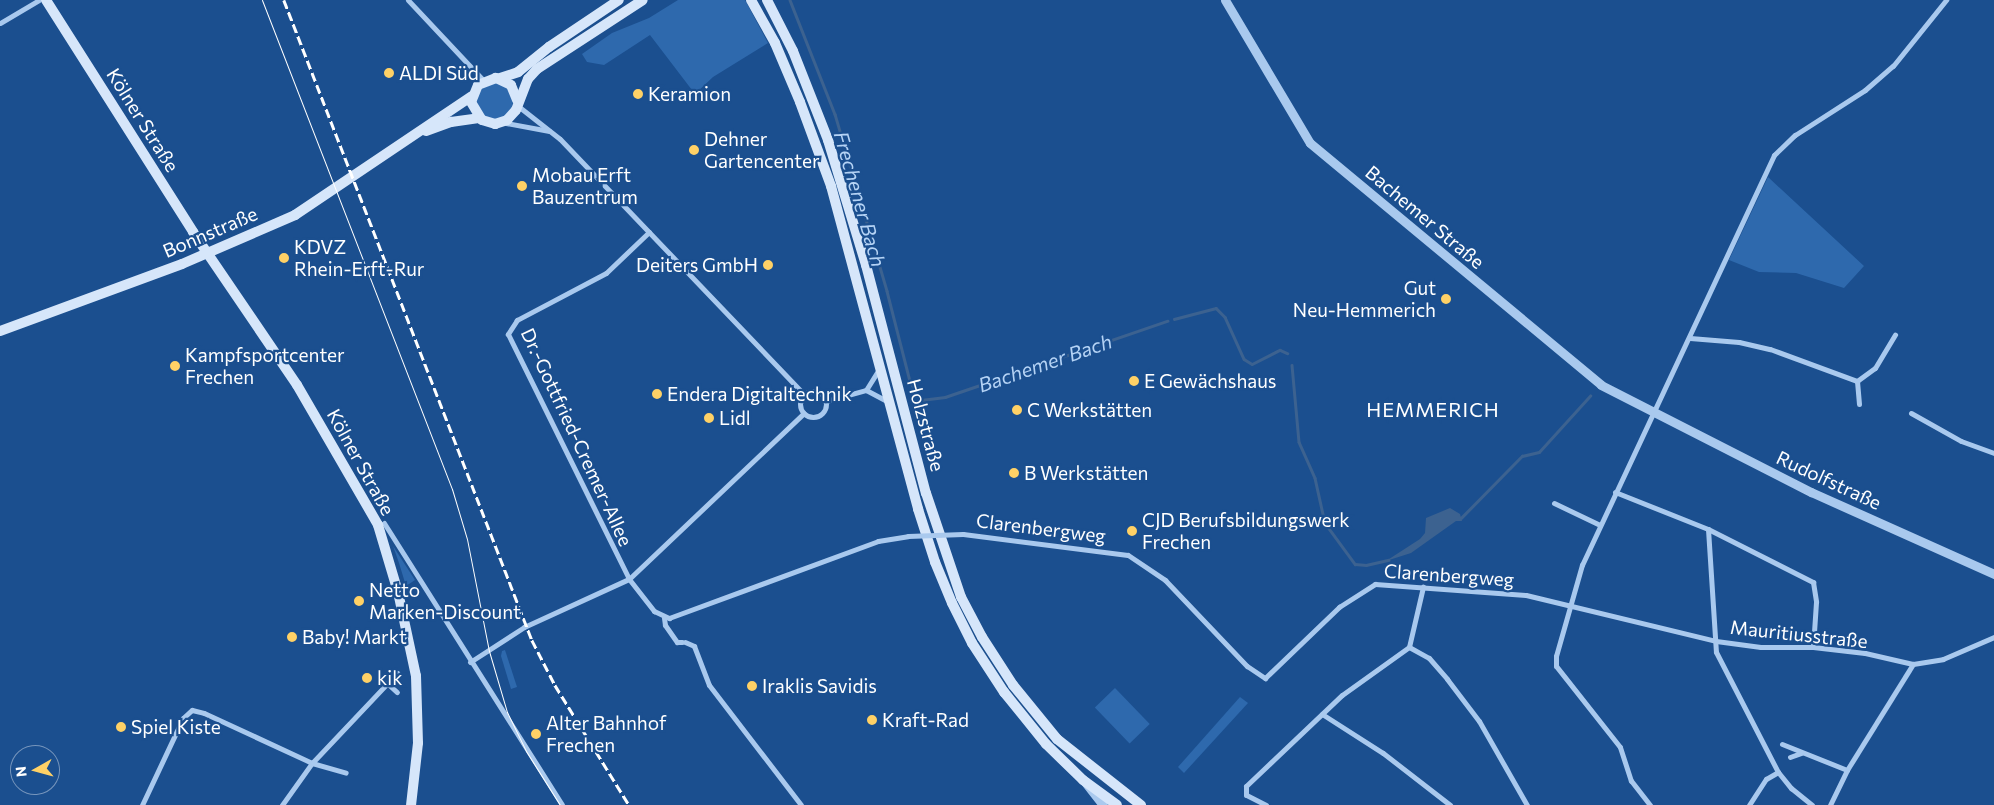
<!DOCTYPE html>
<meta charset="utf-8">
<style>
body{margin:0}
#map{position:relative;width:1994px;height:805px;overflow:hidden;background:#1b4f8f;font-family:Commissioner,sans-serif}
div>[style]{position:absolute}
.green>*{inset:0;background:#2e69ad;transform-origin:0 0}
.round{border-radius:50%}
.water>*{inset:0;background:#3c6290}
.stream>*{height:2.5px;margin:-1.25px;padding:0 1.25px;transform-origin:1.25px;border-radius:1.25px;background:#3c6290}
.minor>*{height:5px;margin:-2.5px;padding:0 2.5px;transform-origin:2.5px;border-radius:2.5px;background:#a9c9ee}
.minor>.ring{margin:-2.5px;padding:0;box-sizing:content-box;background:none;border:5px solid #a9c9ee;border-radius:50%}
.tertiary>*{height:9px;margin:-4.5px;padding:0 4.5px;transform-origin:4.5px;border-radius:4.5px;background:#a9c9ee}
.secondary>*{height:10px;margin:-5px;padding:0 5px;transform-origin:5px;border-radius:5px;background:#d6e6fa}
.tram>*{height:1px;margin:-0.5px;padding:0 0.5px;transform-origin:0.5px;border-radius:0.5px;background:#fff}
.rail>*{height:2.5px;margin-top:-1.25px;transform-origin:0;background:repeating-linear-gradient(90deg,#fff 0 9px,transparent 0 13px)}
.minor-bridge>*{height:5px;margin:-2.5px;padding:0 2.5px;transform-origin:2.5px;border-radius:2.5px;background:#a9c9ee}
.dots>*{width:14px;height:14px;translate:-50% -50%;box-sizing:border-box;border:2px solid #1b4f8f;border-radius:50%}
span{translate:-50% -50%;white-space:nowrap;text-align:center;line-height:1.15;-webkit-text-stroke:4.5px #1b4f8f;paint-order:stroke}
.poi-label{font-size:19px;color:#fff}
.left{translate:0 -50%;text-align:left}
.right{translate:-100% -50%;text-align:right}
.street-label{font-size:19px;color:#fff}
.water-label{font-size:20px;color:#b5d3f5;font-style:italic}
.neighbourhood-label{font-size:20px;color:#fff;letter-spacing:1px}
.north{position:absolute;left:10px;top:745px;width:50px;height:50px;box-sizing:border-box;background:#1b4f8f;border:1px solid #7695bc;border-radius:50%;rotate:263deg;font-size:14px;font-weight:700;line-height:20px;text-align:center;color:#fff}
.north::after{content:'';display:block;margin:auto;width:18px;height:22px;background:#ffd166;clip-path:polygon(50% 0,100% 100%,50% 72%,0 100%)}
</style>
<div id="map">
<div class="green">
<div style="clip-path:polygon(678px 0,745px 0,768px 43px,713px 77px,695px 94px,650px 35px,604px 65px,587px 62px,582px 54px,612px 33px,649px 18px)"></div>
<div class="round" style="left:477px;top:83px;width:36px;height:36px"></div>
<div style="clip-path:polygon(1768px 177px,1864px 266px,1844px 288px,1796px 273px,1759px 272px,1729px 260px)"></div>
<div style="clip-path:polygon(393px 546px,415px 580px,406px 586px,399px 563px)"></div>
<div style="clip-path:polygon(505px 650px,517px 687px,511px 689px,501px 656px,502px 651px)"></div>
<div style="left:1115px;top:688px;width:50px;height:28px;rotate:46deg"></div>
<div style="clip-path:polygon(1240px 697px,1248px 703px,1184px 773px,1178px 767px)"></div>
</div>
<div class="water">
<div style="clip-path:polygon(1450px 508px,1460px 514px,1462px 521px,1456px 521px,1411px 553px,1386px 561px,1420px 539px,1425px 533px,1426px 518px)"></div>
</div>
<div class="stream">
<div style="left:790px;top:0;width:123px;rotate:68.5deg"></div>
<div style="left:835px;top:114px;width:184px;rotate:73.6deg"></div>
<div style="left:887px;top:291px;width:93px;rotate:75.7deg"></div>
<div style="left:910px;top:381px;width:22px;rotate:60deg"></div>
<div style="left:921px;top:400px;width:24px;rotate:-7deg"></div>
<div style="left:945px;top:397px;width:235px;rotate:-18.9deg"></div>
<div style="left:1174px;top:319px;width:43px;rotate:-14.7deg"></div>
<div style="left:1216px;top:308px;width:13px;rotate:45deg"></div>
<div style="left:1225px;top:317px;width:46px;rotate:65.7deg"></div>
<div style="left:1244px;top:359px;width:9px;rotate:32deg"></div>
<div style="left:1252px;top:364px;width:31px;rotate:-27deg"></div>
<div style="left:1280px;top:350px;width:8px;rotate:23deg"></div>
<div style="left:1292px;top:365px;width:77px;rotate:84.8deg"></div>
<div style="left:1299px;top:442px;width:39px;rotate:66deg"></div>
<div style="left:1315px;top:478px;width:46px;rotate:77.5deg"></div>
<div style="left:1325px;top:523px;width:51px;rotate:53.8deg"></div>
<div style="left:1355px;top:564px;width:11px;rotate:5deg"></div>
<div style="left:1366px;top:565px;width:23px;rotate:-13deg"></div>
<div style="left:1461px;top:518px;width:87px;rotate:-45.5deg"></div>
<div style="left:1522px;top:456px;width:17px;rotate:-13deg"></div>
<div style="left:1539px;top:452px;width:76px;rotate:-47.7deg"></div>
</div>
<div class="minor">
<div style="left:408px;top:0;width:110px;rotate:46.8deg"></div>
<div style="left:0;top:23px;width:45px;rotate:-30.5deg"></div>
<div style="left:518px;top:106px;width:53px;rotate:38.2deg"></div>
<div style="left:560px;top:139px;width:353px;rotate:46.3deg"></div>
<div style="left:506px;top:123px;width:44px;rotate:10.5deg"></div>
<div style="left:649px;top:232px;width:59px;rotate:136.4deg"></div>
<div style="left:606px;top:273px;width:101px;rotate:152.2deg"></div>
<div style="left:517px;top:320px;width:17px;rotate:123deg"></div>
<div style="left:508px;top:334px;width:273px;rotate:63.7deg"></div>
<div style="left:629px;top:579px;width:41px;rotate:52deg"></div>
<div style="left:654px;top:611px;width:17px;rotate:25deg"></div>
<div style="left:669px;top:618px;width:223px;rotate:-20.2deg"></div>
<div style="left:878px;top:541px;width:30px;rotate:-9deg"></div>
<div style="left:1690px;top:338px;width:49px;rotate:4.7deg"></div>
<div style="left:1739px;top:342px;width:32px;rotate:13deg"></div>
<div style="left:1770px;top:349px;width:93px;rotate:20.2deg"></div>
<div style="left:1857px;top:381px;width:22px;rotate:-36deg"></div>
<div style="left:1875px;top:368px;width:39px;rotate:-59deg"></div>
<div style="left:1857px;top:381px;width:23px;rotate:85deg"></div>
<div style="left:866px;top:390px;width:24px;rotate:28deg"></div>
<div class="ring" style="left:800px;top:391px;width:21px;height:21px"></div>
<div style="left:826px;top:401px;width:41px;rotate:-15.4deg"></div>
<div style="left:866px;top:390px;width:22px;rotate:-58deg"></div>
<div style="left:1911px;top:413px;width:57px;rotate:29.2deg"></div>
<div style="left:1961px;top:441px;width:35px;rotate:20deg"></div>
<div style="left:1615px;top:492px;width:100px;rotate:21.7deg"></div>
<div style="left:1708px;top:529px;width:123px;rotate:86.3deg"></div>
<div style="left:1716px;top:652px;width:135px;rotate:62.7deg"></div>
<div style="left:1778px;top:772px;width:21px;rotate:51deg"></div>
<div style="left:1791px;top:788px;width:27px;rotate:39deg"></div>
<div style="left:1554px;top:503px;width:51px;rotate:25.6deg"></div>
<div style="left:384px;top:523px;width:333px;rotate:57.7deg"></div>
<div style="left:1708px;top:529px;width:118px;rotate:26.8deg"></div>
<div style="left:1813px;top:582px;width:20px;rotate:81deg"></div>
<div style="left:1816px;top:602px;width:45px;rotate:93.8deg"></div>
<div style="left:963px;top:534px;width:166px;rotate:7.3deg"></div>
<div style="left:1128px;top:555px;width:45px;rotate:34deg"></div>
<div style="left:1165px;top:580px;width:119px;rotate:46.4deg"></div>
<div style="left:1247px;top:666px;width:22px;rotate:34deg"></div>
<div style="left:1265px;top:678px;width:103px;rotate:-43.8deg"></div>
<div style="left:1339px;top:607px;width:43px;rotate:-32.6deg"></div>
<div style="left:1375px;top:584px;width:151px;rotate:4.2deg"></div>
<div style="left:1526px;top:595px;width:195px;rotate:13.6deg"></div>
<div style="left:1716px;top:641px;width:45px;rotate:7.6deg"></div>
<div style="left:1761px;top:647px;width:52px"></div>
<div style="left:1813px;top:647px;width:52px;rotate:6.6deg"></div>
<div style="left:1865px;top:653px;width:49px;rotate:12.9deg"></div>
<div style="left:1913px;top:664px;width:30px;rotate:-9deg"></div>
<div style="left:1943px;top:659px;width:56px;rotate:-23.3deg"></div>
<div style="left:664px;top:618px;width:7px;rotate:82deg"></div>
<div style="left:665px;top:625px;width:21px;rotate:55deg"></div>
<div style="left:677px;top:642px;width:5px"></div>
<div style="left:685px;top:642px;width:10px;rotate:24deg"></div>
<div style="left:694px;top:646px;width:42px;rotate:69deg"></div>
<div style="left:709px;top:685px;width:151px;rotate:52.5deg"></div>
<div style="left:1409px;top:647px;width:23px;rotate:29deg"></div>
<div style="left:1429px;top:658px;width:28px;rotate:49deg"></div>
<div style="left:1447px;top:679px;width:53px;rotate:52.7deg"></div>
<div style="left:1479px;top:721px;width:97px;rotate:60.3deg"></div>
<div style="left:470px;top:662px;width:64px;rotate:-32.9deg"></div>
<div style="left:524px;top:627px;width:115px;rotate:-24.6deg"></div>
<div style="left:629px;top:579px;width:241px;rotate:-43.5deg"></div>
<div style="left:388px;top:684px;width:12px;rotate:42deg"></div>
<div style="left:1322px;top:714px;width:72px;rotate:32.6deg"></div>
<div style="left:1383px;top:753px;width:85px;rotate:37.8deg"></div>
<div style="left:1782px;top:744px;width:70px;rotate:21.8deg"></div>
<div style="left:1790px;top:757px;width:12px;rotate:-20deg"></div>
<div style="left:142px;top:805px;width:96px;rotate:-64.8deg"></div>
<div style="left:183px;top:718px;width:12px;rotate:-42deg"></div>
<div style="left:192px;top:710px;width:12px;rotate:14deg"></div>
<div style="left:204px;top:713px;width:119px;rotate:24.8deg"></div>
<div style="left:312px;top:763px;width:35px;rotate:16deg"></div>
<div style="left:282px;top:805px;width:52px;rotate:-54.5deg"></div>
<div style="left:312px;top:763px;width:124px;rotate:-46.6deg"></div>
<div style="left:1266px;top:805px;width:22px;rotate:-153deg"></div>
<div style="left:1246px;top:795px;width:9px;rotate:-90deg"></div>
<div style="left:1246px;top:786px;width:132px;rotate:-43.5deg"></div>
<div style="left:1342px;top:695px;width:82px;rotate:-35.6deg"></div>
<div style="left:1409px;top:647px;width:62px;rotate:-76.9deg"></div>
<div style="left:1650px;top:805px;width:31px;rotate:-128deg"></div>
<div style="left:1631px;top:781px;width:36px;rotate:-108deg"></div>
<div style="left:1620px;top:747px;width:103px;rotate:-128.3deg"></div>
<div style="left:1556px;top:666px;width:10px;rotate:-90deg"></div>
<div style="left:1556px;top:656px;width:95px;rotate:-74.1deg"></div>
<div style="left:1582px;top:565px;width:453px;rotate:-64.9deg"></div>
<div style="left:1774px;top:155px;width:29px;rotate:-44deg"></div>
<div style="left:1795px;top:135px;width:83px;rotate:-32.7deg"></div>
<div style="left:1865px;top:90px;width:37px;rotate:-41deg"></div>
<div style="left:1893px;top:66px;width:85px;rotate:-51.2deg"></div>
<div style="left:1749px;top:805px;width:31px;rotate:-57deg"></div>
<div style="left:1766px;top:779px;width:14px;rotate:-30deg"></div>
<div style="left:1830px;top:805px;width:39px;rotate:-64deg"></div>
<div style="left:1847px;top:770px;width:125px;rotate:-58.1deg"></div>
</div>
<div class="tertiary">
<div style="left:1225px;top:0;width:166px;rotate:59.3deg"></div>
<div style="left:1310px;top:143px;width:378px;rotate:39.7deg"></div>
<div style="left:1601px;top:385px;width:236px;rotate:27deg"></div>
<div style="left:1811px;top:492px;width:201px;rotate:24.1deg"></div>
<div style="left:1085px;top:782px;width:29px;rotate:52deg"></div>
</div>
<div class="secondary">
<div style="left:46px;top:0;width:275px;rotate:57.6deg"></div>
<div style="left:193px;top:232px;width:185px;rotate:55.8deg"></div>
<div style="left:297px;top:385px;width:162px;rotate:59.9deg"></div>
<div style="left:378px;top:525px;width:70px;rotate:73.4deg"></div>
<div style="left:398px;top:592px;width:86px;rotate:77.9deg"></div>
<div style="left:416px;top:676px;width:67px;rotate:88.3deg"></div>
<div style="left:418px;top:743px;width:62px;rotate:96.4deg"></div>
<div style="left:751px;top:0;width:49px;rotate:60.8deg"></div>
<div style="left:775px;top:43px;width:64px;rotate:67deg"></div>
<div style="left:800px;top:102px;width:90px;rotate:69.7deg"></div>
<div style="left:831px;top:186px;width:335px;rotate:74.9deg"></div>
<div style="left:918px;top:509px;width:56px;rotate:72.2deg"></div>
<div style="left:935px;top:562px;width:44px;rotate:67.5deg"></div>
<div style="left:952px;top:603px;width:45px;rotate:63.4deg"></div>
<div style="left:972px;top:643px;width:59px;rotate:56.9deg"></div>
<div style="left:1004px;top:692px;width:67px;rotate:51.1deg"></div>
<div style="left:1046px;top:744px;width:52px;rotate:44.2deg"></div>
<div style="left:1083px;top:780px;width:42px;rotate:36.3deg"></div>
<div style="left:767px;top:0;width:57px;rotate:63deg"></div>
<div style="left:793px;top:51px;width:96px;rotate:68.5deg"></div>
<div style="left:828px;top:140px;width:131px;rotate:73.1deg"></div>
<div style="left:866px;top:265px;width:236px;rotate:75.3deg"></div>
<div style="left:926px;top:493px;width:110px;rotate:71.4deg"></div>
<div style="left:961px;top:597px;width:45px;rotate:62.3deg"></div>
<div style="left:982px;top:637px;width:57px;rotate:57.1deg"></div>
<div style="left:1013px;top:685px;width:70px;rotate:50.8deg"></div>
<div style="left:1057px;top:739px;width:107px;rotate:38.2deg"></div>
<div style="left:500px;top:78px;width:19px;rotate:-18deg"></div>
<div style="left:518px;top:72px;width:40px;rotate:-39deg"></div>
<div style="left:549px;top:47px;width:84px;rotate:-33.9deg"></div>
<div style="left:517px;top:100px;width:16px;rotate:-112deg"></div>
<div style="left:511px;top:85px;width:17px;rotate:-155deg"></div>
<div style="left:496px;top:78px;width:19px;rotate:159deg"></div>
<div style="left:478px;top:85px;width:18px;rotate:112deg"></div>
<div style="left:471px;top:102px;width:21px;rotate:59deg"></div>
<div style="left:482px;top:120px;width:14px;rotate:17deg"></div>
<div style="left:495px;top:124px;width:13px;rotate:-18deg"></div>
<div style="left:507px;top:120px;width:13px;rotate:-48deg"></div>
<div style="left:516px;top:110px;width:33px;rotate:-69deg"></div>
<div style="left:528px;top:79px;width:13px;rotate:-48deg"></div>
<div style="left:537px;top:69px;width:126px;rotate:-33.1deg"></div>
<div style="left:426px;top:131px;width:27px;rotate:-20deg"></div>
<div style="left:451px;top:122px;width:28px;rotate:-8deg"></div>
<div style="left:0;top:331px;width:194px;rotate:-20.2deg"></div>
<div style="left:182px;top:264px;width:123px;rotate:-23.4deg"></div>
<div style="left:295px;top:215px;width:213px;rotate:-33.9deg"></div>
</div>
<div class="tram">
<div style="left:262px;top:0;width:525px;rotate:68.77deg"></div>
<div style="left:452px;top:489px;width:52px;rotate:73.3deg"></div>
<div style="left:467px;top:539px;width:114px;rotate:78.9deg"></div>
<div style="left:489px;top:651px;width:64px;rotate:73.6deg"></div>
<div style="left:507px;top:712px;width:43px;rotate:64deg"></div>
<div style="left:526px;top:751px;width:64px;rotate:57.8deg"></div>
</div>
<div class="rail">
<div style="left:284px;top:0;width:686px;rotate:68.82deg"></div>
<div style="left:532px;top:640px;width:51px;rotate:62.9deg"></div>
<div style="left:555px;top:685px;width:141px;rotate:58.3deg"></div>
</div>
<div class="minor-bridge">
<div style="left:908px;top:536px;width:55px;rotate:-2.1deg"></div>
</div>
<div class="dots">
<div style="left:389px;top:73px;background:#ffd166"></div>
<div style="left:638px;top:94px;background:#ffd166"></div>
<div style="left:694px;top:150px;background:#ffd166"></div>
<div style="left:522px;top:186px;background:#ffd166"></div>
<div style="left:284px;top:258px;background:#ffd166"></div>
<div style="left:768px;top:265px;background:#ffd166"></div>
<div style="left:1446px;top:299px;background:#ffd166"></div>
<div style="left:175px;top:366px;background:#ffd166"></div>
<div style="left:1134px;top:381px;background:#ffd166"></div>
<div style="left:657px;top:394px;background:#ffd166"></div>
<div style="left:1017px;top:410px;background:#ffd166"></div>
<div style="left:709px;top:418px;background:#ffd166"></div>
<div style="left:1014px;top:473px;background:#ffd166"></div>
<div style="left:1132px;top:531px;background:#ffd166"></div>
<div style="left:359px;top:601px;background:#ffd166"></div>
<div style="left:292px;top:637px;background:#ffd166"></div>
<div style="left:367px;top:678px;background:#ffd166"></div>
<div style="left:752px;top:686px;background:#ffd166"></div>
<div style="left:872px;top:720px;background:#ffd166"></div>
<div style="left:121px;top:727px;background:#ffd166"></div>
<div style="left:536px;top:734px;background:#ffd166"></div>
</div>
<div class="poi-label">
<span class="left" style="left:399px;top:73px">ALDI Süd</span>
<span class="left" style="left:648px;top:94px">Keramion</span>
<span class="left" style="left:704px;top:150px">Dehner<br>Gartencenter</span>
<span class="left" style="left:532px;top:186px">Mobau Erft<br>Bauzentrum</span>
<span class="left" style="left:294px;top:258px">KDVZ<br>Rhein-Erft-Rur</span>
<span class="right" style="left:758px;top:265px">Deiters GmbH</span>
<span class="right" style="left:1436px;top:299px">Gut<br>Neu-Hemmerich</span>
<span class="left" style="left:185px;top:366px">Kampfsportcenter<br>Frechen</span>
<span class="left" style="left:1144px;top:381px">E Gewächshaus</span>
<span class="left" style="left:667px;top:394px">Endera Digitaltechnik</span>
<span class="left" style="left:1027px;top:410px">C Werkstätten</span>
<span class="left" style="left:719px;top:418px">Lidl</span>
<span class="left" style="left:1024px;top:473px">B Werkstätten</span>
<span class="left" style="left:1142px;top:531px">CJD Berufsbildungswerk<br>Frechen</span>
<span class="left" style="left:369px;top:601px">Netto<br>Marken-Discount</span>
<span class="left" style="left:302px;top:637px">Baby! Markt</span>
<span class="left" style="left:377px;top:678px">kik</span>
<span class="left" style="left:762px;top:686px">Iraklis Savidis</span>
<span class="left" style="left:882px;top:720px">Kraft-Rad</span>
<span class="left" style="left:546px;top:734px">Alter Bahnhof<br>Frechen</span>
<span class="left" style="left:131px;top:727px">Spiel Kiste</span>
</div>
<div class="street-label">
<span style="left:143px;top:120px;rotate:58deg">Kölner Straße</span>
<span style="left:1425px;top:217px;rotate:40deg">Bachemer Straße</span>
<span style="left:210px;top:232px;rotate:-23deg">Bonnstraße</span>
<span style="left:926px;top:425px;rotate:75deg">Holzstraße</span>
<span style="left:577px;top:437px;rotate:65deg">Dr.-Gottfried-Cremer-Allee</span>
<span style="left:361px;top:462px;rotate:61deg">Kölner Straße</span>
<span style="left:1829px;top:480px;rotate:25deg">Rudolfstraße</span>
<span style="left:1041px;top:528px;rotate:7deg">Clarenbergweg</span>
<span style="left:1449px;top:575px;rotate:4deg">Clarenbergweg</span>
<span style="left:1799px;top:634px;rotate:6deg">Mauritiusstraße</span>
</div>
<div class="water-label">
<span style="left:860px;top:199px;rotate:74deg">Frechener Bach</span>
<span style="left:1045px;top:363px;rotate:-19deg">Bachemer Bach</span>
</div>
<div class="neighbourhood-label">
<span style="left:1433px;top:409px">HEMMERICH</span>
</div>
<div class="north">N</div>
</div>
